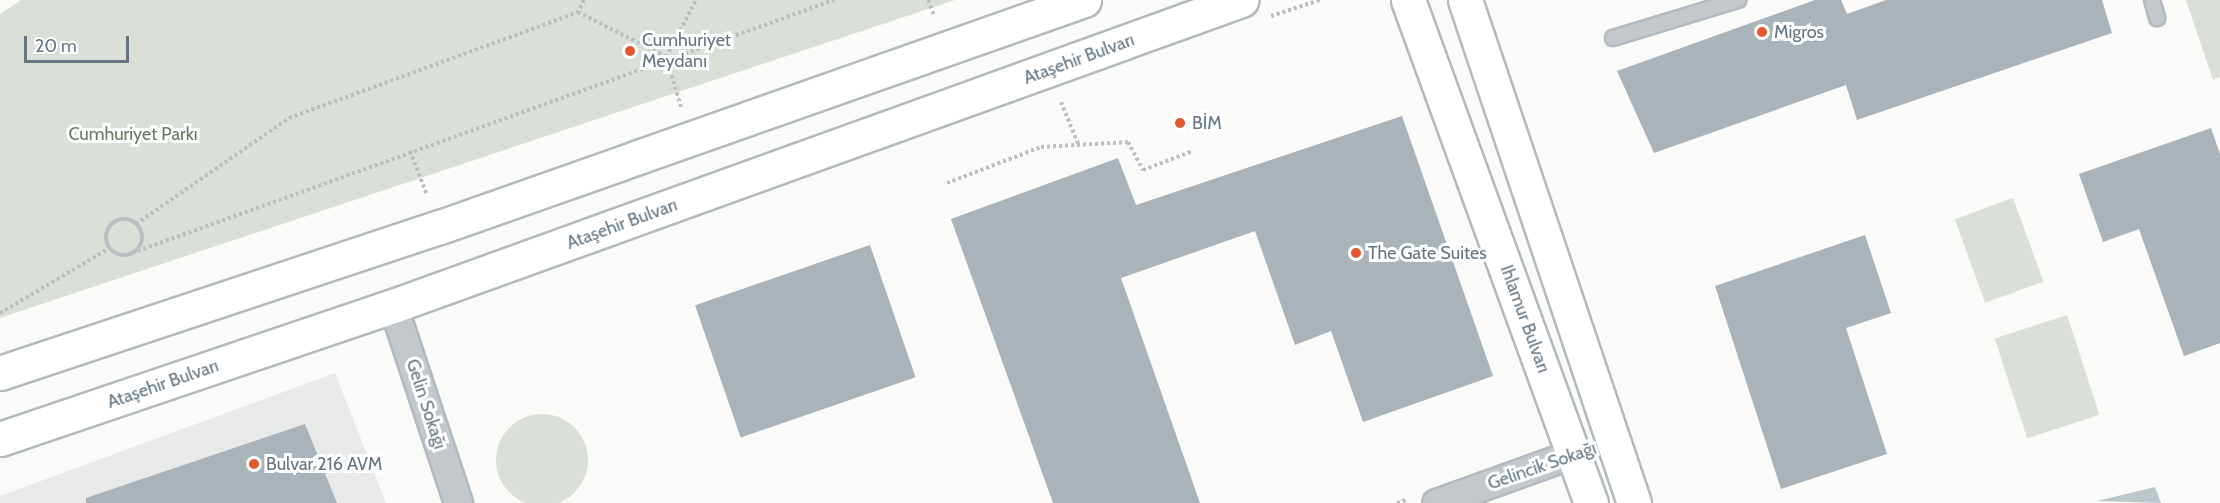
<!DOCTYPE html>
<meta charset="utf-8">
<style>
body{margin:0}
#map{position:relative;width:2220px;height:503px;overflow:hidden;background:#fafaf8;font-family:Cabin,sans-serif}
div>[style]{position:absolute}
.built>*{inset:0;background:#e8e9e9}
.green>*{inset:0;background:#dadfd7;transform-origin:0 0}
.round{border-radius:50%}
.water>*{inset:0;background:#bbc7cb}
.building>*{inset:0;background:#aab3b9;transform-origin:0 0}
.path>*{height:4px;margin-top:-2px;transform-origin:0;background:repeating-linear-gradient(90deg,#bbbfc2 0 3px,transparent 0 6px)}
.path>.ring{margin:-2px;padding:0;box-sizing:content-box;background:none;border:4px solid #bbbfc2;border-radius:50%}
.roads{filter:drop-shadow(2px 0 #b3babf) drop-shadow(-2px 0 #b3babf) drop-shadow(0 2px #b3babf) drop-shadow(0 -2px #b3babf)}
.service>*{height:14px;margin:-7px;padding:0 7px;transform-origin:7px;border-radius:7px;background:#c3c8cc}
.minor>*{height:27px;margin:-13.5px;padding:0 13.5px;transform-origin:13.5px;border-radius:13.5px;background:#c3c8cc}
.secondary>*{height:33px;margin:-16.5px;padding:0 16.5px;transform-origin:16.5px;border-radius:16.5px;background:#fff}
.dots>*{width:16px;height:16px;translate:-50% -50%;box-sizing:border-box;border:3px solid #fff;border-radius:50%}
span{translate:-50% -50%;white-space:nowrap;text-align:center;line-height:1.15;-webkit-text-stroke:6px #fff;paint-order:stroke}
.poi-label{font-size:18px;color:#657683}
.left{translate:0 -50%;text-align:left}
.street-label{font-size:18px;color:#657683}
.park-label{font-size:18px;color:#687a64}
.scale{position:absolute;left:24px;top:36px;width:105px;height:27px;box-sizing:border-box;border:3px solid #657683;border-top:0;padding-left:8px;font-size:18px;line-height:21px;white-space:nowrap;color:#657683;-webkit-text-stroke:4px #fff;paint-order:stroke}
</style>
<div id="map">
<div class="built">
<div style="clip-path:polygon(335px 373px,386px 503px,0 503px,0 496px)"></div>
</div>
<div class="green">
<div style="clip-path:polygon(21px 0,955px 0,0 318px,0 14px)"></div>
<div style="clip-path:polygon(2186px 0,2220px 0,2220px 77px,2213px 80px)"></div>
<div style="left:2013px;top:198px;width:89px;height:62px;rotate:70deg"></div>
<div style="left:2067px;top:315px;width:105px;height:76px;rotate:72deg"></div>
<div class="round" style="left:496px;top:414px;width:92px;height:92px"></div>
</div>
<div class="water">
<div style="clip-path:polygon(2155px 487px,2161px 503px,2097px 501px)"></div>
</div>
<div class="building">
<div style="clip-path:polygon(1815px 0,1841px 0,1847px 14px,1886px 0,2102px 0,2112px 33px,1857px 120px,1846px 85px,1654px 153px,1617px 71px)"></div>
<div style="clip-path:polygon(1402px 116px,1493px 376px,1363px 422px,1331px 331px,1295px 345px,1255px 231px,1121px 278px,1200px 503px,1053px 503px,951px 219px,1118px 158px,1136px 205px)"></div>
<div style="clip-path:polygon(2211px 128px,2220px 154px,2220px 343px,2184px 356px,2139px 229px,2103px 242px,2079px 174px)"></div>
<div style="clip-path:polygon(1865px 235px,1891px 313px,1846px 328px,1887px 454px,1781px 489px,1715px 286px)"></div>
<div style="left:870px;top:245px;width:140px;height:185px;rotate:71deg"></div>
<div style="clip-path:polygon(305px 424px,337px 503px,86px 503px,86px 498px)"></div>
</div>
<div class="path">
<div style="left:584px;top:0;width:13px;rotate:117deg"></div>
<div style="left:578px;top:12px;width:99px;rotate:27.1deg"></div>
<div style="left:928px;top:0;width:17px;rotate:69deg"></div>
<div style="left:1271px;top:16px;width:52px;rotate:-18.1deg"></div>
<div style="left:1061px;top:102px;width:48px;rotate:67.8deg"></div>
<div style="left:681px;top:107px;width:52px;rotate:-106.7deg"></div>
<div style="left:666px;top:57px;width:64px;rotate:-62.2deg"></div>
<div style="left:410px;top:151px;width:47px;rotate:68.9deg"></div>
<div style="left:947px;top:183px;width:101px;rotate:-21deg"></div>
<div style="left:1041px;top:147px;width:87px;rotate:-3.3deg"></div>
<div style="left:1128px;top:142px;width:32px;rotate:62deg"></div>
<div style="left:1143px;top:170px;width:53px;rotate:-20.8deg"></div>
<div class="ring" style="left:106px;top:219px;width:32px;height:32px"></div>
<div style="left:136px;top:224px;width:186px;rotate:-34.7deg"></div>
<div style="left:289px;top:118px;width:308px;rotate:-20.1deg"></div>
<div style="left:132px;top:253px;width:746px;rotate:-19.82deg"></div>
<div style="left:0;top:313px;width:128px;rotate:-30.6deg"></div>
<div style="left:1397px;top:503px;width:9px;rotate:-18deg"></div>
</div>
<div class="roads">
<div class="service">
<div style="left:2152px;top:0;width:19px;rotate:74deg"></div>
<div style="left:1613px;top:38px;width:131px;rotate:-16.9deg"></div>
</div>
<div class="minor">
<div style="left:393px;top:306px;width:207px;rotate:71.7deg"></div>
<div style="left:1436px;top:503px;width:148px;rotate:-19.8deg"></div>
</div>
<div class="secondary">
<div style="left:1408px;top:0;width:535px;rotate:70.01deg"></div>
<div style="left:1465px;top:0;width:531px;rotate:71.43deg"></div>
<div style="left:0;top:373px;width:464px;rotate:-18.4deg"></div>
<div style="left:440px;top:227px;width:683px;rotate:-19.42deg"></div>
<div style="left:0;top:439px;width:415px;rotate:-18.7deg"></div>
<div style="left:393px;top:306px;width:902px;rotate:-19.84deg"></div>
</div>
</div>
<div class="dots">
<div style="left:1762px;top:32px;background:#e4572e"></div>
<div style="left:630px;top:51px;background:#e4572e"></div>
<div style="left:1180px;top:123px;background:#e4572e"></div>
<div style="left:1356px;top:253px;background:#e4572e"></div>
<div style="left:254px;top:464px;background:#e4572e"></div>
</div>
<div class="poi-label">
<span class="left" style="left:1774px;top:32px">Migros</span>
<span class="left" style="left:642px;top:51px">Cumhuriyet<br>Meydanı</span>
<span class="left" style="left:1192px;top:123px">BİM</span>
<span class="left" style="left:1368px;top:253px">The Gate Suites</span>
<span class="left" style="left:266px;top:464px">Bulvar 216 AVM</span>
</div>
<div class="street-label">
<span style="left:1079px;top:59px;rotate:-20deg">Ataşehir Bulvarı</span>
<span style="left:622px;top:224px;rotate:-20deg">Ataşehir Bulvarı</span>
<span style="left:1525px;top:319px;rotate:70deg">Ihlamur Bulvarı</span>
<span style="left:163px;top:384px;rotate:-19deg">Ataşehir Bulvarı</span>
<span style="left:426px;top:404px;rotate:72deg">Gelin Sokağı</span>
<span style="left:1542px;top:466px;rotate:-19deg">Gelincik Sokağı</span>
</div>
<div class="park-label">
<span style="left:133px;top:134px">Cumhuriyet Parkı</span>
</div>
<div class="scale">20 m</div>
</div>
